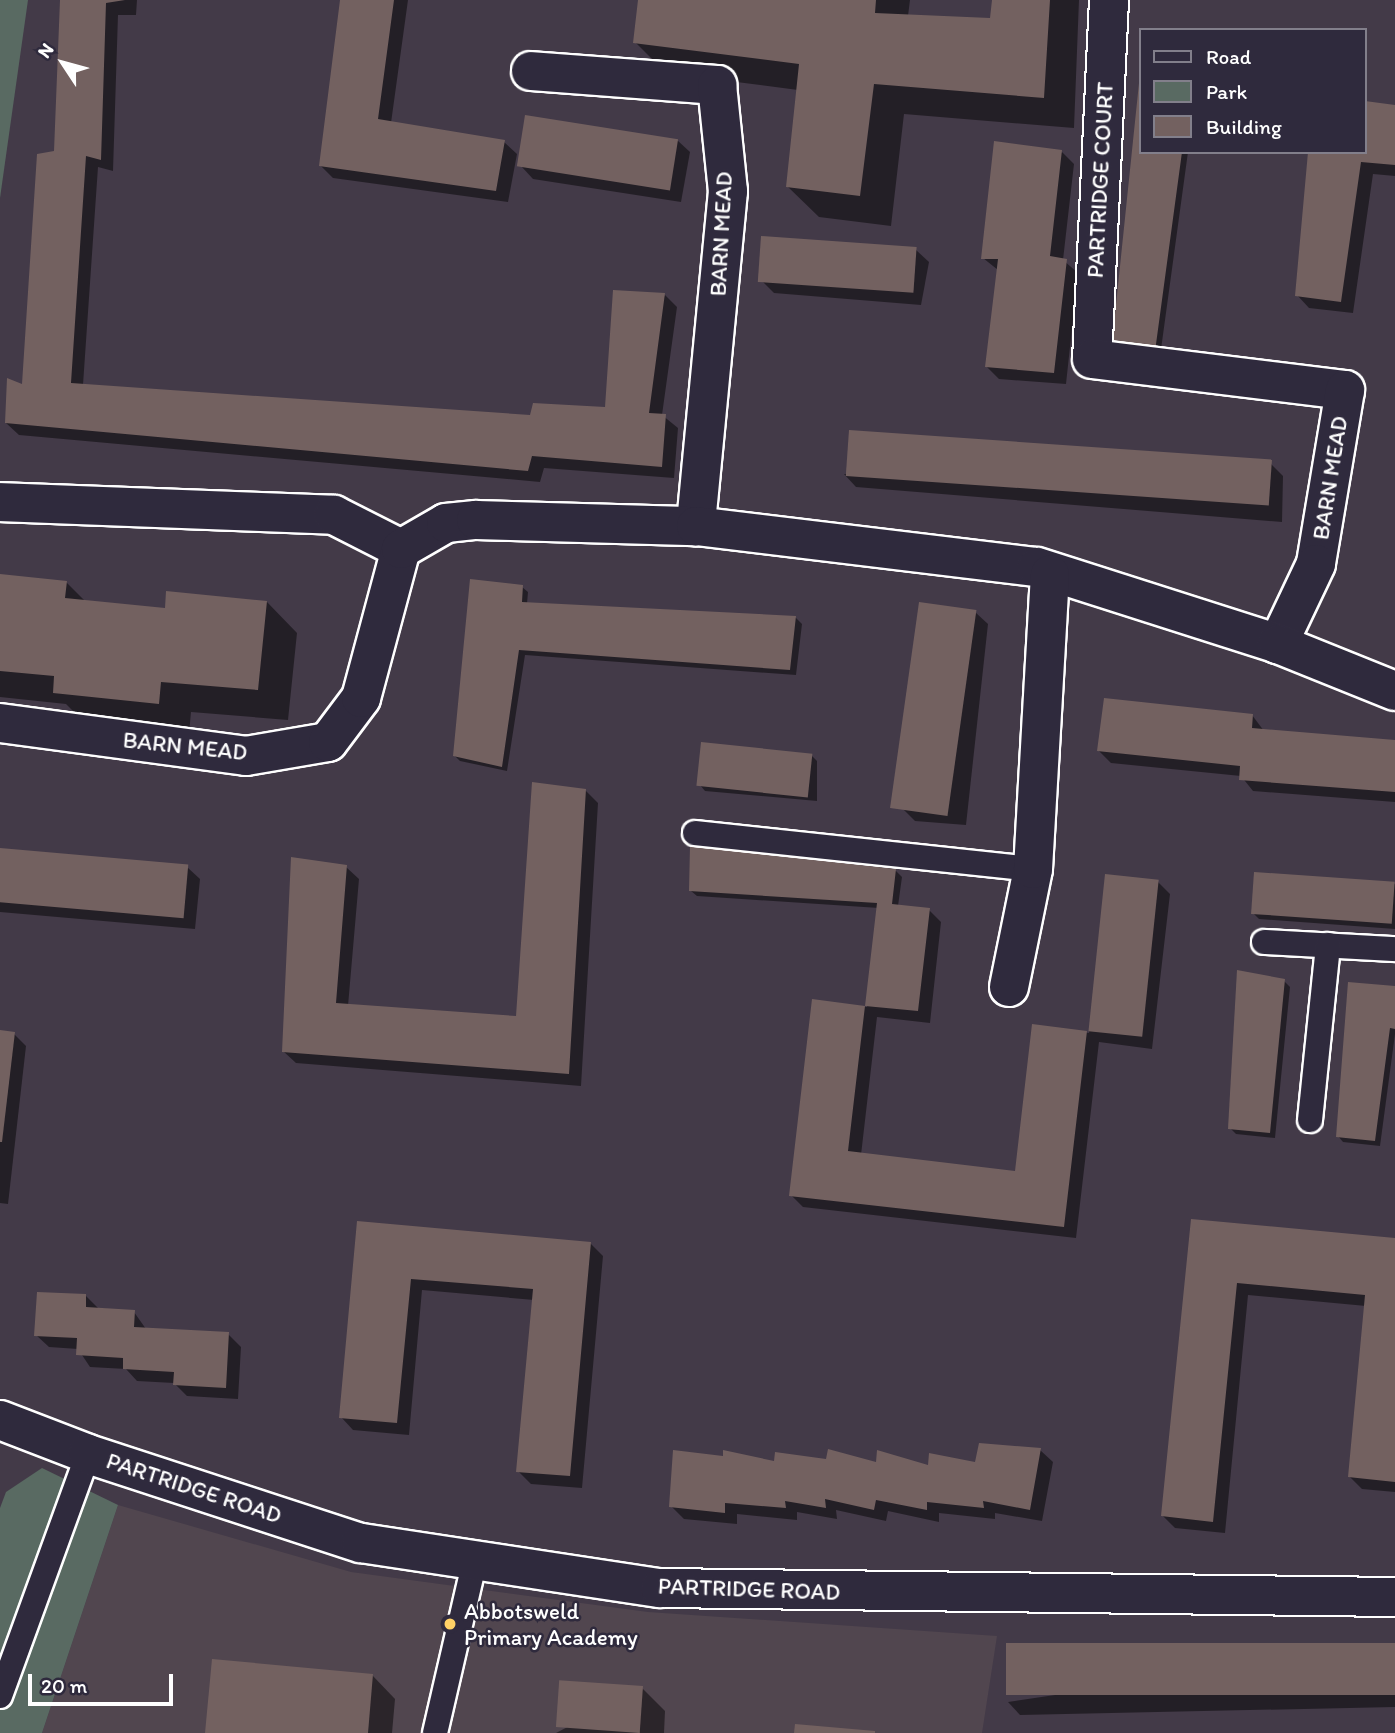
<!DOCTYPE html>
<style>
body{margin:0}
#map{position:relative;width:1395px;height:1733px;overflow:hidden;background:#433a48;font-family:Itim,sans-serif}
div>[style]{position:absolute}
.built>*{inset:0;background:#51464f}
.green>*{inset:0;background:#596a62}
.shadow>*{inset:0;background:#0007}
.building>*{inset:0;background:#736160;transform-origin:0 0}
.roads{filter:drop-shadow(2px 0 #fff) drop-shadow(-2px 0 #fff) drop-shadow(0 2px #fff) drop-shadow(0 -2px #fff)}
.service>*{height:24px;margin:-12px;padding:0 12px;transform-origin:12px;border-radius:12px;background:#2f2a3d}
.minor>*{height:38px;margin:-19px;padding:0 19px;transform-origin:19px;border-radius:19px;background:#2f2a3d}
.tertiary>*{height:38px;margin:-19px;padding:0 19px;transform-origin:19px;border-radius:19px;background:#2f2a3d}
.dots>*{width:19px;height:19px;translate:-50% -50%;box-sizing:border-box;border:4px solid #2f2a3d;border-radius:50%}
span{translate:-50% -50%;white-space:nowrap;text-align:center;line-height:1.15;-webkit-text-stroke:5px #2f2a3d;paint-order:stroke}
.street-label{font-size:23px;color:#fff}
.poi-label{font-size:23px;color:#fff}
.left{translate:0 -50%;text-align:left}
.legend{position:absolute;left:1139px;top:28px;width:228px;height:126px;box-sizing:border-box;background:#2f2a3d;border:2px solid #827f8b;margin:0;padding:9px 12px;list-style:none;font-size:21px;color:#fff}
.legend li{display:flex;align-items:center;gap:14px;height:35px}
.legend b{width:35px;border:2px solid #827f8b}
.north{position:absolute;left:28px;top:28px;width:70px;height:70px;-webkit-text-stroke:5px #2f2a3d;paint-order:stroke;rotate:306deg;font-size:19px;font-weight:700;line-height:28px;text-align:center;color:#fff}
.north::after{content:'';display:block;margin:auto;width:24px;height:32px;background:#fff;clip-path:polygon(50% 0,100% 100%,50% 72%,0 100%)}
.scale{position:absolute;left:28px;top:1674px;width:145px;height:32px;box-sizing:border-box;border:4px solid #fff;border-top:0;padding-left:9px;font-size:21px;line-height:24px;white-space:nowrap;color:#fff;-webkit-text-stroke:5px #2f2a3d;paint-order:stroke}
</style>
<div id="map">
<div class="built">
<div style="clip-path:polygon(118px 1505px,351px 1572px,648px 1612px,997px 1636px,982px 1733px,42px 1733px)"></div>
</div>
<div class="green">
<div style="clip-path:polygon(0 0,28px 0,0 198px)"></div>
<div style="clip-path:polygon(42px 1468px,118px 1505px,42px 1733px,0 1733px,0 1508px,6px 1492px)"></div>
</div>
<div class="shadow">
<div style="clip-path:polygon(62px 0,137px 0,136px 15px,118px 15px,113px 171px,98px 167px,83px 385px,531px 417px,607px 409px,665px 295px,677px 307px,662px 415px,678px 428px,674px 478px,544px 468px,540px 482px,19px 435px,6px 423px,24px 386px,55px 153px)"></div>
<div style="clip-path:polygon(342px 0,408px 0,391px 123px,504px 142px,517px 154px,508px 202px,333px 178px,321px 166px)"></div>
<div style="clip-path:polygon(640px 0,910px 0,908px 16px,991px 20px,993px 0,1079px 0,1074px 128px,904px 114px,891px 226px,819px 217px,788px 187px,798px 90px,666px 73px,635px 42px)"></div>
<div style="clip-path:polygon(1141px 83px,1141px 152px,1188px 152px,1159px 364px,1113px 352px)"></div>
<div style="clip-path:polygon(1395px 107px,1395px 176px,1373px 174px,1353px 313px,1309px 308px,1297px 295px,1365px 152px)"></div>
<div style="clip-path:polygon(677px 140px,690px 152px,681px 202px,533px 179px,521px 166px)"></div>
<div style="clip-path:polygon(1062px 152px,1074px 164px,1063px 260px,1078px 273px,1066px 384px,999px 379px,987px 367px,998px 270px,983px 258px)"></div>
<div style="clip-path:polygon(916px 250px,929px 262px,921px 305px,774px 293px,762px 281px)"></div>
<div style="clip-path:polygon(1271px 464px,1283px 476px,1282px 522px,856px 487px,844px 474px)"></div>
<div style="clip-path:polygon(0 576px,66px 582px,86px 602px,166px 610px,267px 602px,297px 633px,288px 720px,191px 712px,189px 734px,85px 723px,66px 704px,0 697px)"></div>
<div style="clip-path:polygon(522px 587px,528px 592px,527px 604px,796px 618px,802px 624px,796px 675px,525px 655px,507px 771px,460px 761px,454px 755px)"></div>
<div style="clip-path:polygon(975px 612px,988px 624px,966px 825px,915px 821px,903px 809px)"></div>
<div style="clip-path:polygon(1252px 715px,1264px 731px,1395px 742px,1395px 802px,1253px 791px,1241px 776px,1111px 763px,1099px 751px)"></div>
<div style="clip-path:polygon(811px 755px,817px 761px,817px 801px,705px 791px,700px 785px)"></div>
<div style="clip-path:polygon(585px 790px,598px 803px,581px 1086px,296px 1063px,283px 1051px,346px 867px,359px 879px,348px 1006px,518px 1018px)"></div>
<div style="clip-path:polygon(0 850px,187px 867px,200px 879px,195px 929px,0 912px)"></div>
<div style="clip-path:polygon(896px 871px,902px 877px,898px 906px,929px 910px,941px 922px,930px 1023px,877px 1017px,861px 1155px,1017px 1173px,1034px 1026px,1089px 1033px,1107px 876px,1158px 882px,1170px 894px,1152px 1049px,1099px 1042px,1076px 1238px,803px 1207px,791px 1195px,814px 1001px,867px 1007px,879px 908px,697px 896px,691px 891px)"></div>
<div style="clip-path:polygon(1395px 884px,1395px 929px,1259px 919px,1253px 913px)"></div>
<div style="clip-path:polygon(1284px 981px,1290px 987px,1275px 1138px,1236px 1134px,1230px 1128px)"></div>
<div style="clip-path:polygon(1395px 988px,1395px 1034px,1380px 1146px,1343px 1142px,1338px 1136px)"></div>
<div style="clip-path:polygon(0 1032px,14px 1034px,26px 1046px,8px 1204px,0 1203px)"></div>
<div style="clip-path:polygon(1192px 1221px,1395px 1240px,1395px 1492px,1362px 1489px,1350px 1477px,1366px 1306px,1248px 1295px,1225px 1533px,1175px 1528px,1163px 1516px)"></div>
<div style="clip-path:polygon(358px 1223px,590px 1243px,603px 1256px,582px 1488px,531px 1484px,518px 1471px,534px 1300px,422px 1290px,409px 1435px,353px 1430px,341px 1417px)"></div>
<div style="clip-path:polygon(86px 1296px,98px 1308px,134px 1312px,146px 1329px,228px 1334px,241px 1347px,238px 1399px,187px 1396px,174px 1383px,137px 1381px,126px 1369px,90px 1367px,78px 1349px,49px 1347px,36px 1335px)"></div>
<div style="clip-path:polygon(1040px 1450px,1053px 1462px,1042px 1521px,995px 1513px,995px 1519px,939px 1513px,939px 1522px,888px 1511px,886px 1521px,836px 1510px,837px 1519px,797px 1512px,797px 1520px,737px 1514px,737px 1524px,684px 1519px,671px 1506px,775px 1463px,930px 1467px,977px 1464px)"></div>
<div style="clip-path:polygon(1395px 1645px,1395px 1707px,1020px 1715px,1008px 1702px)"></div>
<div style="clip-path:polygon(372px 1675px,395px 1699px,392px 1733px,207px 1733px)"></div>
<div style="clip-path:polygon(642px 1688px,665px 1711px,664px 1733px,556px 1733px)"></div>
</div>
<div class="building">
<div style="clip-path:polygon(60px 0,125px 0,106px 3px,101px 160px,86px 156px,71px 383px,530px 415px,533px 403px,605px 407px,613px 290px,665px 293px,649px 413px,666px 414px,662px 467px,532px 456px,528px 471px,5px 423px,7px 378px,22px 384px,37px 154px,54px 151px)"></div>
<div style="clip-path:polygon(340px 0,394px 0,378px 119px,505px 140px,496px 191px,319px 166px)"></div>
<div style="clip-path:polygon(638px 0,876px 0,875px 13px,990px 18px,992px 0,1050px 0,1044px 98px,874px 84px,860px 196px,786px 187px,799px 64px,633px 43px)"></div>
<div style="clip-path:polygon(1139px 83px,1141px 152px,1182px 152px,1154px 359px,1111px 353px)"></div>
<div style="clip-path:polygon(1365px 101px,1395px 105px,1395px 165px,1361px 162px,1341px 302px,1295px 296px,1308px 152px,1365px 152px)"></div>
<div style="left:525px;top:115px;width:155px;height:52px;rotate:9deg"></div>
<div style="clip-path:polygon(994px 141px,1062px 150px,1050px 256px,1067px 259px,1054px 373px,985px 367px,998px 259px,981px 259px)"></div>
<div style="left:761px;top:236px;width:156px;height:46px;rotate:4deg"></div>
<div style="left:849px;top:430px;width:424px;height:46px;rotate:4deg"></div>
<div style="clip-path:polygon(0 574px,67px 581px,65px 598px,165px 608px,166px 591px,267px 601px,258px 690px,161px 682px,159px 704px,53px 693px,54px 676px,0 671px)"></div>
<div style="clip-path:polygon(470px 579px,523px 585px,522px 602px,796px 616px,790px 670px,519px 650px,502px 767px,453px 756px)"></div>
<div style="left:919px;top:602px;width:58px;height:208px;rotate:8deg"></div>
<div style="clip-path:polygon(1104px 698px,1253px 714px,1252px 728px,1395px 740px,1395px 792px,1239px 780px,1240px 766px,1097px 751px)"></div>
<div style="left:701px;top:742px;width:112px;height:44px;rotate:6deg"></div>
<div style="clip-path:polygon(532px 782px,586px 789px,569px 1074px,282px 1052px,291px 857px,347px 865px,336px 1003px,516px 1016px)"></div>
<div style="clip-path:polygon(690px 846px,896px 869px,892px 904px,930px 908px,918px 1011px,865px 1006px,877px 903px,689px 891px)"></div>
<div style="left:0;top:848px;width:189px;height:54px;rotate:5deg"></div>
<div style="left:1254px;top:872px;width:141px;height:42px;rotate:4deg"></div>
<div style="left:1105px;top:874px;width:54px;height:158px;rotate:6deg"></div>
<div style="clip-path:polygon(1237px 970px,1285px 979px,1270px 1133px,1228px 1129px)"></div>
<div style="clip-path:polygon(1348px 982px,1395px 986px,1395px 1029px,1390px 1028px,1375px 1141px,1336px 1137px)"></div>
<div style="clip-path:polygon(812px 999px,865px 1006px,848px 1151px,1015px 1171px,1032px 1024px,1087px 1031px,1064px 1227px,789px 1196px)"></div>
<div style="clip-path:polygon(0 1030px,15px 1032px,2px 1142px,0 1142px)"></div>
<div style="clip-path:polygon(1191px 1219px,1395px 1238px,1395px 1482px,1348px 1477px,1365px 1295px,1237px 1283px,1213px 1522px,1161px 1516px)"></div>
<div style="clip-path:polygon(357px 1221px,591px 1242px,570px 1476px,516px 1472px,533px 1289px,411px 1279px,397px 1423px,339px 1418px)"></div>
<div style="clip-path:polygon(37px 1292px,86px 1294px,86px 1307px,135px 1310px,134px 1327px,229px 1332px,226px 1388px,173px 1385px,174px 1372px,123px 1369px,123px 1358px,76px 1355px,77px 1338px,34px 1336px)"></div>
<div style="clip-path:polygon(979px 1443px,1041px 1448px,1030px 1510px,983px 1501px,984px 1508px,927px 1502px,927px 1510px,876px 1500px,874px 1510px,825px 1499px,826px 1508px,785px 1501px,786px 1508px,725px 1503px,725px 1513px,669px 1507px,673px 1450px,723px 1456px,723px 1450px,774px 1461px,775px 1452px,826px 1459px,828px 1449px,876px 1462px,877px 1450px,928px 1465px,929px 1453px,975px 1462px)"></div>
<div style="left:1395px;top:1643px;width:52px;height:389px;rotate:90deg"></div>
<div style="clip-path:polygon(212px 1659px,373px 1674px,368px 1733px,205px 1733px)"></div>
<div style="left:643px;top:1686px;width:47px;height:84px;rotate:94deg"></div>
<div style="clip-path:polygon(795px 1724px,875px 1731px,875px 1733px,794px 1733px)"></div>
</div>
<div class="roads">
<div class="service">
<div style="left:695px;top:833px;width:340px;rotate:6.1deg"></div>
<div style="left:1264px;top:942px;width:131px;rotate:3.1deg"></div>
<div style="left:1310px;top:1120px;width:176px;rotate:-84.1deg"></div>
<div style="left:0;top:1696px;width:258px;rotate:-70deg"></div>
<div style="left:435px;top:1733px;width:178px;rotate:-77deg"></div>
</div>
<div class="minor">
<div style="left:1109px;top:0;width:359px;rotate:92.7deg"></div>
<div style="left:1092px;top:359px;width:255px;rotate:7deg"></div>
<div style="left:1345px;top:390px;width:176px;rotate:99.5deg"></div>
<div style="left:1316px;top:564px;width:89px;rotate:115.4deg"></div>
<div style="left:531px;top:71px;width:187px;rotate:4.3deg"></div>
<div style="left:717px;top:85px;width:107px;rotate:84.1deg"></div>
<div style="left:728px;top:191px;width:337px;rotate:95.5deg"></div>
<div style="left:0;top:502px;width:334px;rotate:2.2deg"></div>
<div style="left:334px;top:515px;width:75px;rotate:26.9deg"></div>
<div style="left:0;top:723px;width:248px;rotate:7.6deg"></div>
<div style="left:246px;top:756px;width:83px;rotate:-9.7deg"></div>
<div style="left:328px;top:742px;width:55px;rotate:-53.1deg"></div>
<div style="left:361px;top:698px;width:154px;rotate:-75deg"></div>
<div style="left:401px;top:549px;width:52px;rotate:-30deg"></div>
<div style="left:446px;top:523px;width:30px;rotate:-6deg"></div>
<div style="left:476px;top:520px;width:220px;rotate:1.6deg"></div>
<div style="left:696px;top:526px;width:343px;rotate:6.9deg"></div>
<div style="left:1037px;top:567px;width:253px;rotate:17.7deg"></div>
<div style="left:1278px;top:644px;width:126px;rotate:21.9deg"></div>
<div style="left:1009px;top:987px;width:120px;rotate:-78.5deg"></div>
<div style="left:1033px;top:869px;width:295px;rotate:-86.7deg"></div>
</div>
<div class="tertiary">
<div style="left:0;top:1420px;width:94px;rotate:21.1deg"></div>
<div style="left:88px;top:1454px;width:287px;rotate:18.1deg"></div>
<div style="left:361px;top:1543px;width:302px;rotate:8.6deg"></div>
<div style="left:660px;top:1588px;width:735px;rotate:0.7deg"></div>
</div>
</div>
<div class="dots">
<div style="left:450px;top:1624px;background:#ffd166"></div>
</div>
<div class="street-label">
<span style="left:1100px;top:180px;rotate:-87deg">PARTRIDGE COURT</span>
<span style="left:721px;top:234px;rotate:-87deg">BARN MEAD</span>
<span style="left:1330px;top:478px;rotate:-81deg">BARN MEAD</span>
<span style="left:185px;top:746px;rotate:6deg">BARN MEAD</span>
<span style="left:194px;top:1488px;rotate:18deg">PARTRIDGE ROAD</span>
<span style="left:749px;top:1589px;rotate:2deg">PARTRIDGE ROAD</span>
</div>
<div class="poi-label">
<span class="left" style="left:464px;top:1624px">Abbotsweld<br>Primary Academy</span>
</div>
<ul class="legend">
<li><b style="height:9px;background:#2f2a3d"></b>Road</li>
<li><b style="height:19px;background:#596a62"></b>Park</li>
<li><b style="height:19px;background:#736160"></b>Building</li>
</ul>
<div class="north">N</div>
<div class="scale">20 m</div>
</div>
